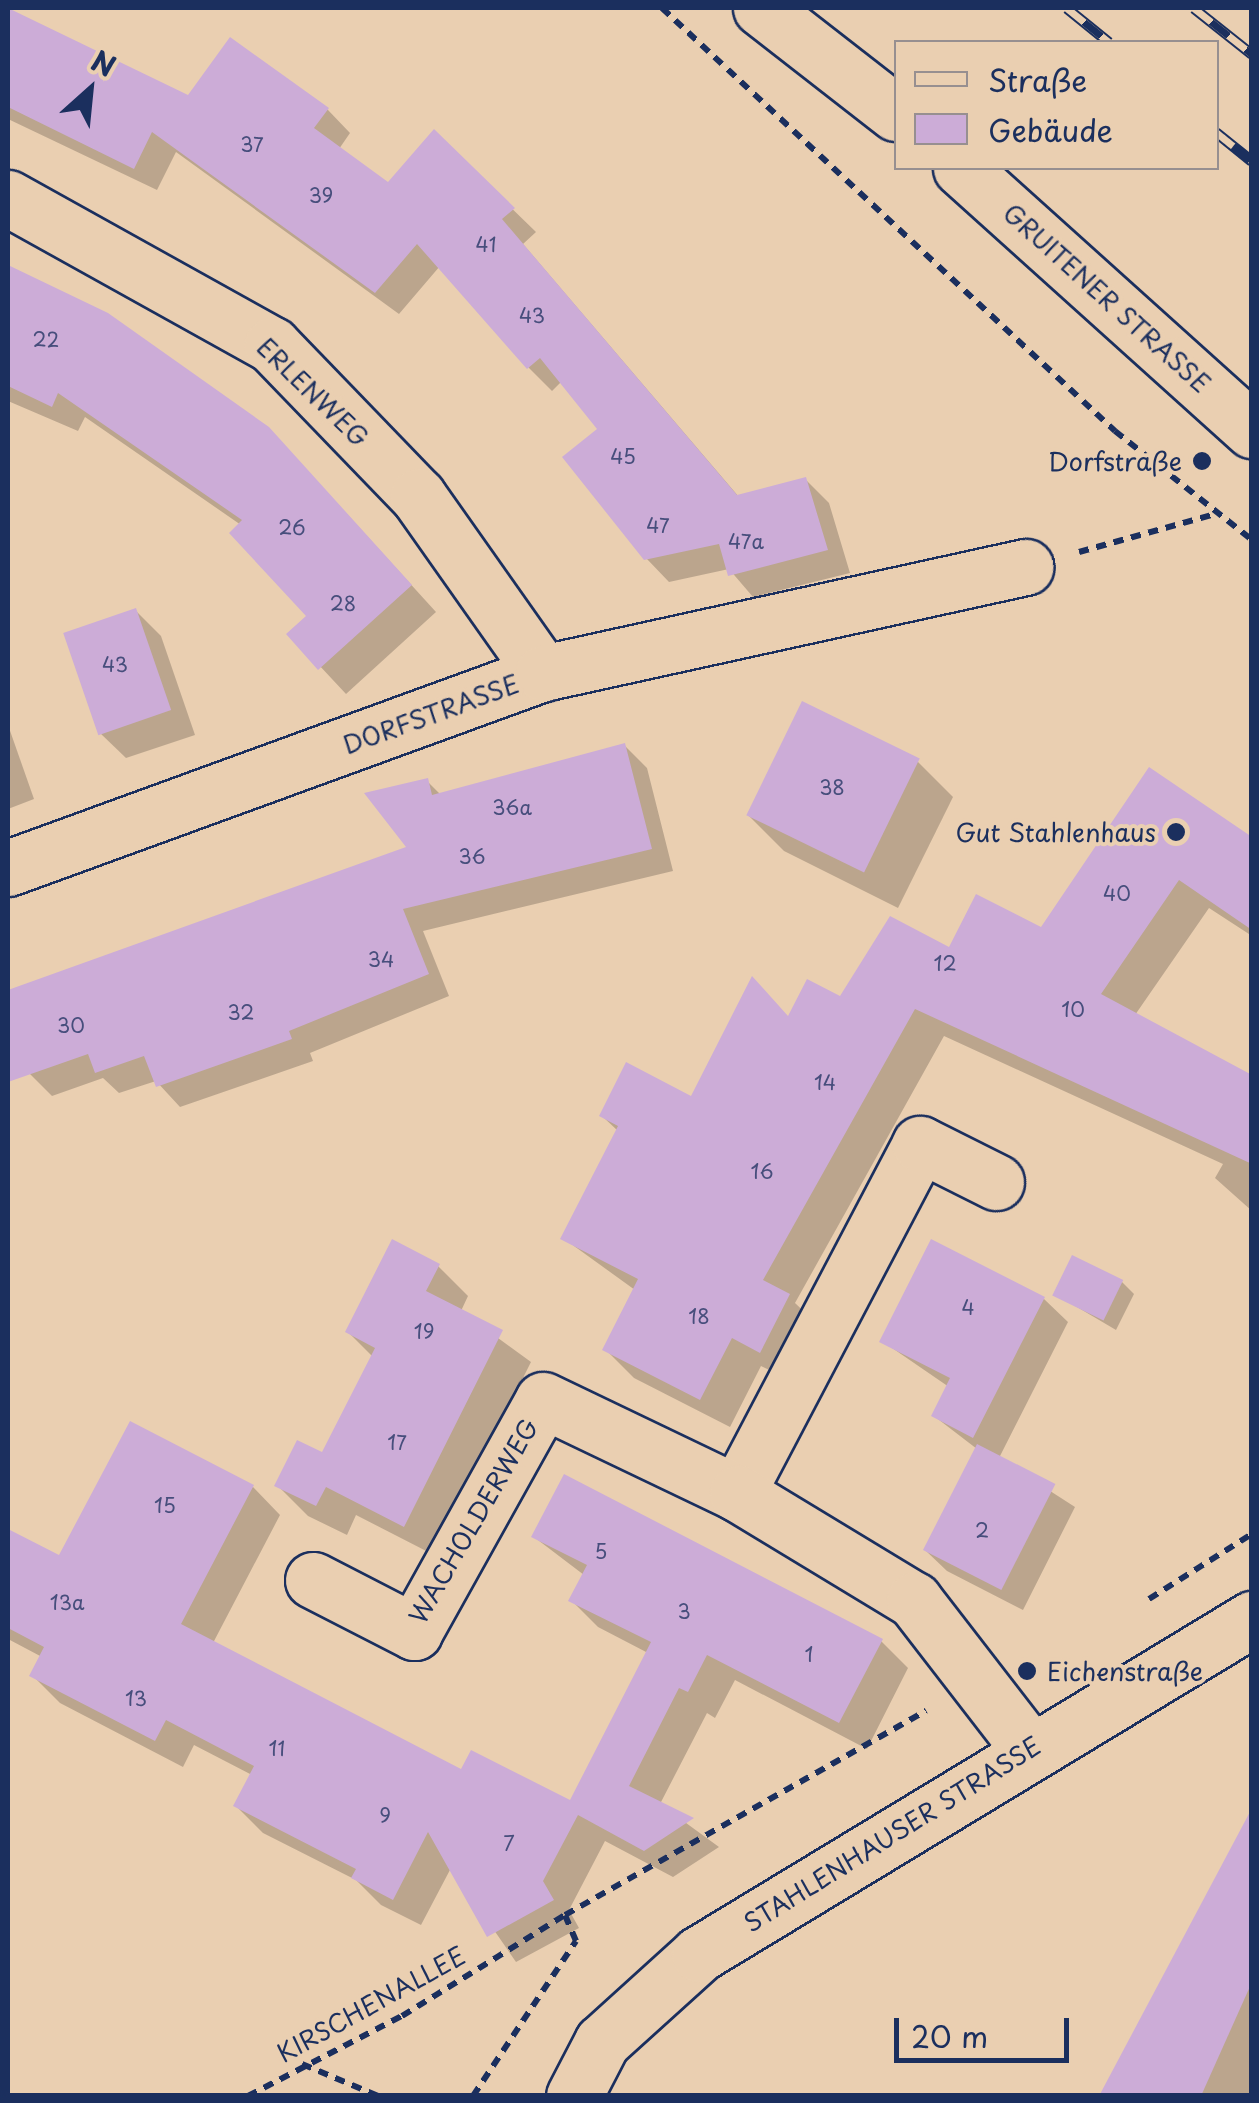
<!DOCTYPE html>
<meta charset="utf-8">
<style>
body{margin:0}
#map{position:relative;width:1259px;height:2103px;overflow:hidden;background:#eacfb1;font-family:"Playpen Sans",sans-serif}
div>[style]{position:absolute}
.shadow>*{inset:0;background:#0003}
.building>*{inset:0;background:#ccacd7;transform-origin:0 0}
.path>*{height:6px;margin-top:-3px;transform-origin:0;background:repeating-linear-gradient(90deg,#1b2f5e 0 10px,transparent 0 18px)}
.roads{filter:drop-shadow(2px 0 #1b2f5e) drop-shadow(-2px 0 #1b2f5e) drop-shadow(0 2px #1b2f5e) drop-shadow(0 -2px #1b2f5e)}
.minor>*{height:55px;margin:-27.5px;padding:0 27.5px;transform-origin:27.5px;border-radius:27.5px;background:#eacfb1}
.tertiary>*{height:55px;margin:-27.5px;padding:0 27.5px;transform-origin:27.5px;border-radius:27.5px;background:#eacfb1}
.secondary>*{height:55px;margin:-27.5px;padding:0 27.5px;transform-origin:27.5px;border-radius:27.5px;background:#eacfb1}
.rail>*{height:11px;margin-top:-5.5px;transform-origin:0;background:repeating-linear-gradient(90deg,#eacfb1 0 22px,#1b2f5e 0 44px);box-sizing:border-box;border-block:2px solid #1b2f5e}
.dots>*{width:28px;height:28px;translate:-50% -50%;box-sizing:border-box;border:5px solid #eacfb1;border-radius:50%}
span{translate:-50% -50%;white-space:nowrap;text-align:center;line-height:1.15;-webkit-text-stroke:8px #eacfb1;paint-order:stroke}
.number-label{font-size:20px;color:#474e7c}
.number-label span{-webkit-text-stroke-width:0}
.street-label{font-size:25px;color:#1b2f5e}
.poi-label{font-size:25px;color:#1b2f5e}
.right{translate:-100% -50%;text-align:right}
.left{translate:0 -50%;text-align:left}
.frame{position:absolute;inset:0;border:10px solid #1b2f5e;pointer-events:none}
.legend{position:absolute;left:894px;top:40px;width:325px;height:130px;box-sizing:border-box;background:#eacfb1;border:2px solid #978f90;margin:0;padding:12px 18px;list-style:none;font-size:30px;color:#1b2f5e}
.legend li{display:flex;align-items:center;gap:20px;height:50px}
.legend b{width:50px;border:2px solid #978f90}
.north{position:absolute;left:40px;top:40px;width:100px;height:100px;-webkit-text-stroke:8px #eacfb1;paint-order:stroke;rotate:27deg;font-size:28px;font-weight:700;line-height:40px;text-align:center;color:#1b2f5e}
.north::after{content:'';display:block;margin:auto;width:35px;height:45px;background:#1b2f5e;clip-path:polygon(50% 0,100% 100%,50% 72%,0 100%)}
.scale{position:absolute;left:894px;top:2018px;width:175px;height:45px;box-sizing:border-box;border:5px solid #1b2f5e;border-top:0;padding-left:12px;font-size:30px;line-height:35px;white-space:nowrap;color:#1b2f5e;-webkit-text-stroke:8px #eacfb1;paint-order:stroke}
</style>
<div id="map">
<div class="shadow">
<div style="clip-path:polygon(8px 13px,188px 98px,230px 40px,328px 110px,350px 133px,339px 149px,388px 185px,434px 133px,536px 232px,523px 244px,739px 497px,806px 480px,829px 503px,850px 573px,753px 597px,729px 569px,669px 582px,646px 558px,601px 430px,562px 381px,552px 391px,529px 368px,440px 266px,399px 314px,176px 152px,157px 190px,8px 119px)"></div>
<div style="clip-path:polygon(8px 267px,107px 315px,294px 456px,436px 612px,346px 694px,290px 634px,309px 616px,241px 525px,85px 417px,78px 431px,8px 401px)"></div>
<div style="clip-path:polygon(136px 611px,161px 636px,195px 735px,126px 758px,100px 733px)"></div>
<div style="clip-path:polygon(8px 725px,34px 799px,8px 809px)"></div>
<div style="clip-path:polygon(625px 746px,647px 768px,673px 871px,423px 931px,449px 996px,310px 1053px,313px 1061px,180px 1107px,156px 1081px,119px 1093px,103px 1078px,52px 1096px,30px 1074px,8px 993px,410px 849px,427px 781px,441px 795px)"></div>
<div style="clip-path:polygon(917px 761px,953px 797px,898px 908px,784px 851px,748px 815px)"></div>
<div style="clip-path:polygon(1252px 840px,1252px 936px,1209px 908px,1135px 1015px,1252px 1077px,1252px 1211px,1215px 1178px,1223px 1164px,944px 1036px,795px 1303px,818px 1325px,790px 1380px,761px 1366px,730px 1427px,634px 1378px,605px 1349px,635px 1290px,563px 1238px,618px 1131px,602px 1116px,692px 1099px,790px 1018px,950px 950px,1041px 930px)"></div>
<div style="clip-path:polygon(438px 1266px,468px 1296px,461px 1311px,531px 1362px,434px 1555px,356px 1515px,347px 1535px,308px 1516px,277px 1485px,323px 1455px,373px 1357px,348px 1332px)"></div>
<div style="clip-path:polygon(1122px 1282px,1134px 1294px,1116px 1330px,1055px 1294px)"></div>
<div style="clip-path:polygon(1044px 1299px,1068px 1322px,999px 1458px,1075px 1507px,1023px 1610px,947px 1571px,925px 1550px,977px 1449px,934px 1416px,949px 1387px,882px 1341px)"></div>
<div style="clip-path:polygon(253px 1487px,280px 1515px,213px 1643px,462px 1773px,571px 1804px,648px 1653px,598px 1627px,571px 1600px,584px 1575px,534px 1537px,881px 1641px,908px 1668px,867px 1749px,735px 1680px,715px 1718px,707px 1713px,660px 1804px,719px 1847px,673px 1877px,605px 1841px,569px 1910px,579px 1928px,516px 1962px,451px 1868px,421px 1925px,381px 1905px,356px 1880px,263px 1833px,236px 1806px,252px 1775px,194px 1745px,183px 1767px,60px 1703px,33px 1676px,42px 1657px,8px 1639px,8px 1532px,60px 1558px)"></div>
<div style="clip-path:polygon(1252px 1813px,1252px 2096px,1102px 2096px)"></div>
</div>
<div class="building">
<div style="clip-path:polygon(8px 8px,188px 95px,230px 37px,329px 108px,314px 128px,388px 182px,434px 129px,515px 208px,502px 219px,737px 495px,806px 477px,828px 550px,728px 576px,719px 544px,644px 560px,562px 457px,597px 429px,540px 358px,527px 369px,417px 244px,375px 293px,152px 132px,134px 169px,8px 107px)"></div>
<div style="clip-path:polygon(8px 265px,108px 313px,269px 427px,412px 585px,318px 670px,286px 634px,306px 616px,229px 533px,242px 520px,58px 393px,52px 407px,8px 386px)"></div>
<div style="left:136px;top:608px;width:108px;height:77px;rotate:71deg"></div>
<div style="left:802px;top:701px;width:131px;height:127px;rotate:26deg"></div>
<div style="clip-path:polygon(625px 743px,652px 849px,403px 909px,429px 974px,289px 1031px,292px 1039px,156px 1087px,144px 1056px,95px 1073px,88px 1054px,8px 1082px,8px 990px,406px 847px,364px 793px,428px 778px,432px 795px)"></div>
<div style="clip-path:polygon(1149px 767px,1252px 837px,1252px 930px,1179px 880px,1101px 994px,1252px 1075px,1252px 1164px,915px 1009px,763px 1280px,790px 1294px,760px 1353px,732px 1338px,700px 1400px,602px 1350px,638px 1279px,560px 1239px,618px 1126px,599px 1116px,626px 1062px,691px 1096px,752px 976px,788px 1016px,807px 979px,840px 996px,890px 916px,949px 947px,976px 894px,1041px 927px)"></div>
<div style="clip-path:polygon(392px 1239px,440px 1264px,426px 1291px,503px 1330px,404px 1527px,326px 1487px,316px 1506px,274px 1486px,297px 1440px,322px 1452px,375px 1348px,345px 1332px)"></div>
<div style="clip-path:polygon(931px 1239px,1045px 1297px,973px 1438px,931px 1416px,950px 1378px,879px 1342px)"></div>
<div style="left:1072px;top:1255px;width:57px;height:45px;rotate:26deg"></div>
<div style="clip-path:polygon(130px 1421px,254px 1485px,181px 1624px,461px 1769px,471px 1750px,570px 1800px,651px 1642px,568px 1601px,587px 1565px,531px 1537px,564px 1474px,883px 1639px,839px 1723px,707px 1655px,688px 1692px,679px 1688px,629px 1786px,694px 1818px,644px 1851px,578px 1815px,543px 1881px,554px 1900px,487px 1937px,428px 1832px,393px 1900px,351px 1878px,356px 1869px,233px 1806px,254px 1766px,166px 1720px,155px 1741px,29px 1676px,44px 1647px,8px 1628px,8px 1529px,59px 1555px)"></div>
<div style="left:977px;top:1444px;width:88px;height:119px;rotate:27deg"></div>
<div style="clip-path:polygon(1252px 1808px,1252px 1982px,1201px 2096px,1099px 2096px)"></div>
</div>
<div class="path">
<div style="left:662px;top:8px;width:620px;rotate:43.04deg"></div>
<div style="left:1115px;top:431px;width:175px;rotate:38.5deg"></div>
<div style="left:1079px;top:552px;width:141px;rotate:-15.6deg"></div>
<div style="left:1149px;top:1599px;width:122px;rotate:-32.3deg"></div>
<div style="left:302px;top:2064px;width:82px;rotate:22.8deg"></div>
<div style="left:248px;top:2096px;width:174px;rotate:-27.5deg"></div>
<div style="left:402px;top:2016px;width:192px;rotate:-31.8deg"></div>
<div style="left:473px;top:2096px;width:186px;rotate:-56.4deg"></div>
<div style="left:576px;top:1941px;width:28px;rotate:-113deg"></div>
<div style="left:565px;top:1915px;width:415px;rotate:-29.5deg"></div>
</div>
<div class="roads">
<div class="minor">
<div style="left:8px;top:198px;width:302px;rotate:29.1deg"></div>
<div style="left:272px;top:345px;width:210px;rotate:46deg"></div>
<div style="left:418px;top:496px;width:217px;rotate:54.8deg"></div>
<div style="left:8px;top:868px;width:569px;rotate:-20.03deg"></div>
<div style="left:543px;top:673px;width:494px;rotate:-12.4deg"></div>
<div style="left:737px;top:1493px;width:394px;rotate:-62.3deg"></div>
<div style="left:920px;top:1144px;width:85px;rotate:26.6deg"></div>
<div style="left:313px;top:1580px;width:114px;rotate:27.2deg"></div>
<div style="left:414px;top:1632px;width:265px;rotate:-60.9deg"></div>
<div style="left:543px;top:1400px;width:215px;rotate:25.6deg"></div>
<div style="left:737px;top:1493px;width:207px;rotate:31.2deg"></div>
<div style="left:914px;top:1600px;width:188px;rotate:52.3deg"></div>
</div>
<div class="tertiary">
<div style="left:574px;top:2096px;width:61px;rotate:-62.6deg"></div>
<div style="left:602px;top:2042px;width:131px;rotate:-42.2deg"></div>
<div style="left:699px;top:1954px;width:647px;rotate:-31.21deg"></div>
</div>
<div class="secondary">
<div style="left:761px;top:8px;width:171px;rotate:37.9deg"></div>
<div style="left:961px;top:168px;width:392px;rotate:42deg"></div>
</div>
</div>
<div class="rail">
<div style="left:1067px;top:8px;width:54px;rotate:39deg"></div>
<div style="left:1194px;top:8px;width:74px;rotate:38.4deg"></div>
<div style="left:1216px;top:132px;width:46px;rotate:38.9deg"></div>
</div>
<div class="dots">
<div style="left:1202px;top:461px;background:#1b2f5e"></div>
<div style="left:1176px;top:832px;background:#1b2f5e"></div>
<div style="left:1027px;top:1671px;background:#1b2f5e"></div>
</div>
<div class="number-label">
<span style="left:252px;top:144px">37</span>
<span style="left:321px;top:195px">39</span>
<span style="left:486px;top:244px">41</span>
<span style="left:532px;top:315px">43</span>
<span style="left:46px;top:339px">22</span>
<span style="left:623px;top:456px">45</span>
<span style="left:658px;top:525px">47</span>
<span style="left:292px;top:527px">26</span>
<span style="left:746px;top:541px">47a</span>
<span style="left:343px;top:603px">28</span>
<span style="left:115px;top:664px">43</span>
<span style="left:832px;top:787px">38</span>
<span style="left:512px;top:807px">36a</span>
<span style="left:472px;top:856px">36</span>
<span style="left:1117px;top:893px">40</span>
<span style="left:381px;top:959px">34</span>
<span style="left:945px;top:963px">12</span>
<span style="left:1073px;top:1009px">10</span>
<span style="left:241px;top:1012px">32</span>
<span style="left:71px;top:1025px">30</span>
<span style="left:825px;top:1082px">14</span>
<span style="left:762px;top:1171px">16</span>
<span style="left:968px;top:1307px">4</span>
<span style="left:699px;top:1316px">18</span>
<span style="left:424px;top:1331px">19</span>
<span style="left:397px;top:1442px">17</span>
<span style="left:165px;top:1505px">15</span>
<span style="left:982px;top:1530px">2</span>
<span style="left:601px;top:1551px">5</span>
<span style="left:67px;top:1602px">13a</span>
<span style="left:684px;top:1611px">3</span>
<span style="left:809px;top:1654px">1</span>
<span style="left:136px;top:1698px">13</span>
<span style="left:277px;top:1748px">11</span>
<span style="left:385px;top:1815px">9</span>
<span style="left:509px;top:1843px">7</span>
</div>
<div class="street-label">
<span style="left:1107px;top:298px;rotate:42deg">GRUITENER STRASSE</span>
<span style="left:313px;top:392px;rotate:44deg">ERLENWEG</span>
<span style="left:431px;top:714px;rotate:-20deg">DORFSTRASSE</span>
<span style="left:473px;top:1521px;rotate:-60deg">WACHOLDERWEG</span>
<span style="left:892px;top:1834px;rotate:-32deg">STAHLENHAUSER STRASSE</span>
<span style="left:371px;top:2004px;rotate:-29deg">KIRSCHENALLEE</span>
</div>
<div class="poi-label">
<span class="right" style="left:1182px;top:461px">Dorfstraße</span>
<span class="right" style="left:1156px;top:832px">Gut Stahlenhaus</span>
<span class="left" style="left:1047px;top:1671px">Eichenstraße</span>
</div>
<div class="frame"></div>
<ul class="legend">
<li><b style="height:12px;background:#eacfb1"></b>Straße</li>
<li><b style="height:28px;background:#ccacd7"></b>Gebäude</li>
</ul>
<div class="north">N</div>
<div class="scale">20 m</div>
</div>
